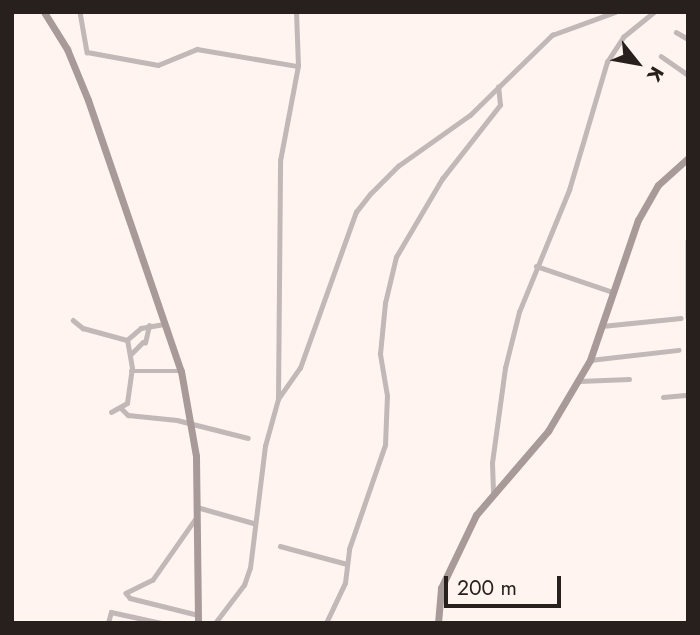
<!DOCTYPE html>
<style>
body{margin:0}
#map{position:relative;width:700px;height:635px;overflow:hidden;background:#fff4ef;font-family:Jost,sans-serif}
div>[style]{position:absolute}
.street>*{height:4.5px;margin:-2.25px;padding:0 2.25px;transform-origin:2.25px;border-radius:2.25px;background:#c1b8b7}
.secondary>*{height:7px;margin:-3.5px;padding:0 3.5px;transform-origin:3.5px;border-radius:3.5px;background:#a79a98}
span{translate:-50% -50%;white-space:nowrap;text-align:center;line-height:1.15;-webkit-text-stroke:5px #fff4ef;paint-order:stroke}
.frame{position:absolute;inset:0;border:14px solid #27201d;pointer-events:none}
.north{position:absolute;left:602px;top:28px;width:70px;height:70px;-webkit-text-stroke:5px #fff4ef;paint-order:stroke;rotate:121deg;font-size:19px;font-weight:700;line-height:28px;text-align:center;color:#27201d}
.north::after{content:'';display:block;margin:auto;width:24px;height:32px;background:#27201d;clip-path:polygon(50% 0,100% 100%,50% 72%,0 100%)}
.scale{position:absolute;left:444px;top:576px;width:117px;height:32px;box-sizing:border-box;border:4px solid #27201d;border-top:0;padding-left:9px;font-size:21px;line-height:24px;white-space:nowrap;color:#27201d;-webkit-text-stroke:5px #fff4ef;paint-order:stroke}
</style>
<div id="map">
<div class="street">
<div style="left:80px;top:12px;width:41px;rotate:80.1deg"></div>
<div style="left:87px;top:52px;width:72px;rotate:10.4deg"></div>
<div style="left:158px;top:65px;width:42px;rotate:-22.3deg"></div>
<div style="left:197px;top:49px;width:102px;rotate:9.6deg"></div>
<div style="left:676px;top:32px;width:14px;rotate:30deg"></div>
<div style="left:661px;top:56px;width:33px;rotate:35deg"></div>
<div style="left:688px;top:241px;width:76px;rotate:90deg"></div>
<div style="left:536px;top:266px;width:81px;rotate:18.7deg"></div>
<div style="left:73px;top:320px;width:13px;rotate:39deg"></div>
<div style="left:83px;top:328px;width:46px;rotate:15.3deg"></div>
<div style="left:127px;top:340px;width:18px;rotate:-41deg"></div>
<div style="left:141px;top:328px;width:23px;rotate:-10deg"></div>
<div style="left:602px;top:326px;width:79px;rotate:-5.8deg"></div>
<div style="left:145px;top:343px;width:18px;rotate:-77deg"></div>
<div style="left:130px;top:355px;width:18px;rotate:-45deg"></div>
<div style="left:590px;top:360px;width:89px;rotate:-6.5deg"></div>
<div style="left:131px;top:371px;width:50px"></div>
<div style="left:579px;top:381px;width:50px;rotate:-2.3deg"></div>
<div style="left:663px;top:397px;width:25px;rotate:-5deg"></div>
<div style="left:278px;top:399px;width:38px;rotate:-55deg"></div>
<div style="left:300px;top:368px;width:166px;rotate:-70.3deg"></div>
<div style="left:356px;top:212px;width:23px;rotate:-52deg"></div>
<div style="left:370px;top:194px;width:40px;rotate:-45deg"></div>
<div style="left:398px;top:166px;width:88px;rotate:-35.3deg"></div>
<div style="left:470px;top:115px;width:115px;rotate:-44.3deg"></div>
<div style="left:552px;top:35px;width:67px;rotate:-20.1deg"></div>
<div style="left:121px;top:408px;width:10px;rotate:45deg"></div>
<div style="left:128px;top:415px;width:49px;rotate:5.8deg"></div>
<div style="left:177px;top:420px;width:73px;rotate:14.2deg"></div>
<div style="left:111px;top:412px;width:18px;rotate:-29deg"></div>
<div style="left:127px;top:403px;width:35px;rotate:-82deg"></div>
<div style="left:132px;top:368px;width:28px;rotate:-100deg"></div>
<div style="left:493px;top:492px;width:29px;rotate:-92deg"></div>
<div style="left:492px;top:463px;width:96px;rotate:-82.2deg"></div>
<div style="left:505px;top:368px;width:58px;rotate:-76deg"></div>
<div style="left:519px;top:312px;width:132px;rotate:-67.7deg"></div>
<div style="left:569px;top:190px;width:134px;rotate:-73.5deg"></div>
<div style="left:607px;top:62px;width:30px;rotate:-57deg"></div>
<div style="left:623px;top:37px;width:40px;rotate:-39deg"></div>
<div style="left:197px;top:507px;width:58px;rotate:15.9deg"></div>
<div style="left:195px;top:520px;width:73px;rotate:125deg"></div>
<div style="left:153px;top:580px;width:30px;rotate:154deg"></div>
<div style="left:126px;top:593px;width:6px;rotate:51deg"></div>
<div style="left:130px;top:598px;width:70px;rotate:14deg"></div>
<div style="left:280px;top:546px;width:69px;rotate:15deg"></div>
<div style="left:68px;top:623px;width:6px"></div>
<div style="left:108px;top:623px;width:11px;rotate:-75deg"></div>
<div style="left:111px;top:612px;width:51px;rotate:12.4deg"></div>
<div style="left:215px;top:623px;width:48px;rotate:-52.7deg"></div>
<div style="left:244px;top:585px;width:18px;rotate:-71deg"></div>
<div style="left:250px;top:568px;width:123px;rotate:-83deg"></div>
<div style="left:265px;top:446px;width:49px;rotate:-74.5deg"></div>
<div style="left:278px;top:399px;width:238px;rotate:-89.5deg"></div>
<div style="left:280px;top:161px;width:97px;rotate:-79.3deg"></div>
<div style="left:298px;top:66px;width:54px;rotate:-92.1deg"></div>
<div style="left:326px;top:623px;width:44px;rotate:-64.6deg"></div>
<div style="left:345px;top:583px;width:34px;rotate:-83deg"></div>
<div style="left:349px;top:549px;width:110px;rotate:-70.9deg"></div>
<div style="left:385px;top:445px;width:49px;rotate:-87.7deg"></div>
<div style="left:387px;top:396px;width:43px;rotate:-99.5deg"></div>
<div style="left:380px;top:354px;width:51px;rotate:-84.4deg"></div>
<div style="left:385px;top:303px;width:47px;rotate:-76.6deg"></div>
<div style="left:396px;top:257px;width:91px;rotate:-59.5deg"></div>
<div style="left:442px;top:179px;width:94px;rotate:-51.9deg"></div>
<div style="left:500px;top:105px;width:18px;rotate:-96deg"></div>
<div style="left:685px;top:623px;width:3px;rotate:-18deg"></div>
</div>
<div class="secondary">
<div style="left:44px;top:12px;width:44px;rotate:58.1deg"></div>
<div style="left:67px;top:49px;width:55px;rotate:67.6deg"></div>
<div style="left:88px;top:100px;width:287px;rotate:71.1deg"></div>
<div style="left:181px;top:371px;width:86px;rotate:80deg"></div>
<div style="left:196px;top:456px;width:167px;rotate:89.3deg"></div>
<div style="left:438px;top:623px;width:35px;rotate:-85deg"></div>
<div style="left:441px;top:588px;width:81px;rotate:-64.4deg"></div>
<div style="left:476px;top:515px;width:111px;rotate:-49.4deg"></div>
<div style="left:548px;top:431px;width:82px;rotate:-59.4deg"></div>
<div style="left:590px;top:360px;width:148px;rotate:-71.1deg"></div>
<div style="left:638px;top:220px;width:40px;rotate:-60.3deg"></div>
<div style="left:658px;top:185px;width:40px;rotate:-42deg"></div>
</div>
<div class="frame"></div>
<div class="north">K</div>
<div class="scale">200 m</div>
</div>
